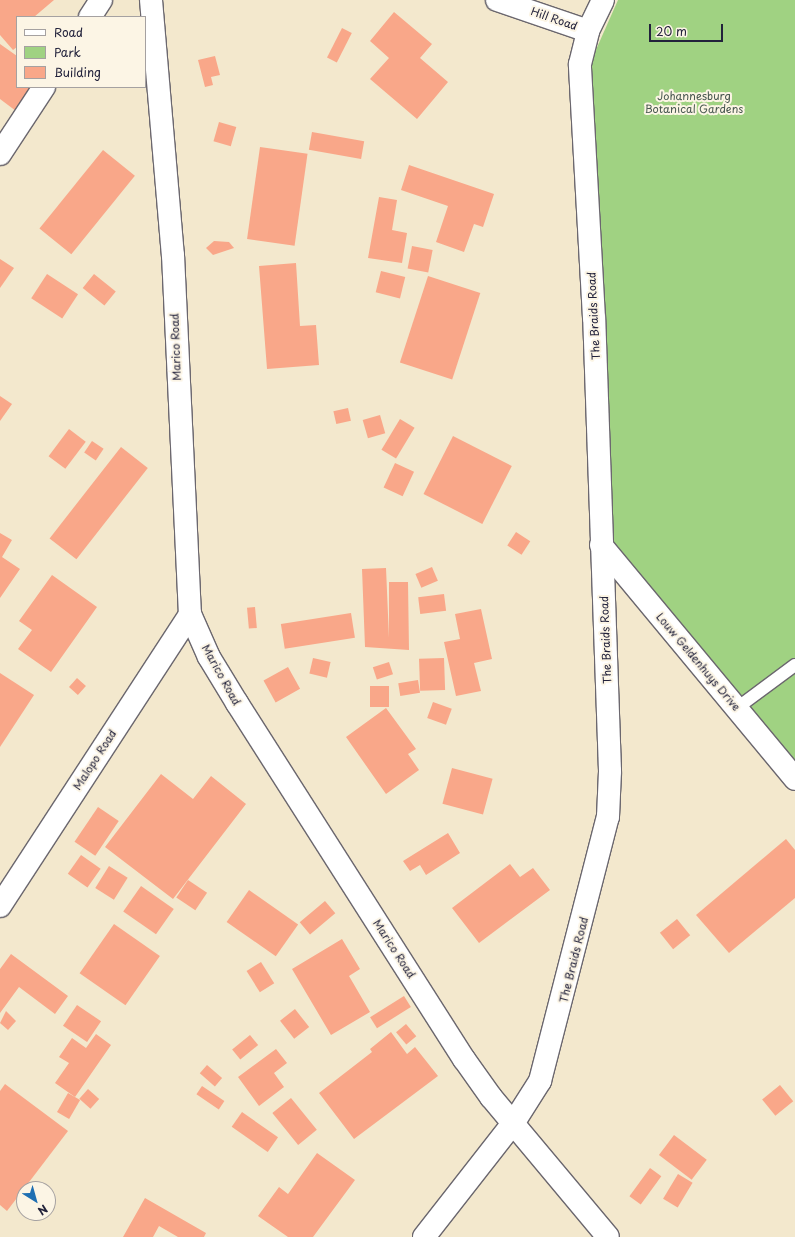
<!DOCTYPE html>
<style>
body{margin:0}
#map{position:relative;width:795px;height:1237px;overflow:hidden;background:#f3e8cd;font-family:"Playpen Sans",sans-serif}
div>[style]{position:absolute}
.green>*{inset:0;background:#a0d282}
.building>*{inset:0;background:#f9a789;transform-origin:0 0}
.roads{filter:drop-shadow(1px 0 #6b676e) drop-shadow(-1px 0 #6b676e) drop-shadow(0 1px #6b676e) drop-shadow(0 -1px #6b676e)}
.lane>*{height:12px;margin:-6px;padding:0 6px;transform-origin:6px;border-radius:6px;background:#fff}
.street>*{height:22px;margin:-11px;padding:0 11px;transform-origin:11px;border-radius:11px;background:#fff}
span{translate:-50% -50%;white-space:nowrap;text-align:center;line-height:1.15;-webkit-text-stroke:4px #fcf5e5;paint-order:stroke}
.street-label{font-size:11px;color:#22223b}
.park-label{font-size:11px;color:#485750}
.legend{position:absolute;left:16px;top:16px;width:130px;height:72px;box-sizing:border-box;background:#fcf5e5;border:1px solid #a5a1a1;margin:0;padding:5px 7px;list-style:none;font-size:12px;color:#22223b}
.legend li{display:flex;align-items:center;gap:8px;height:20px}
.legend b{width:20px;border:1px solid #a5a1a1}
.north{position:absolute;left:16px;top:1181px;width:40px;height:40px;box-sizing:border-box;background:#fcf5e5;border:1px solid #a5a1a1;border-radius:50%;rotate:143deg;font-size:11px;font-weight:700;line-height:16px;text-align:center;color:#22223b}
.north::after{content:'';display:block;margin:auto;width:14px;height:18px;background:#1f6fb2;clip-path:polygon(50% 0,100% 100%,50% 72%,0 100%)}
.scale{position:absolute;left:649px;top:24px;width:74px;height:18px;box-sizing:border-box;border:2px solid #22223b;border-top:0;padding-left:5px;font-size:12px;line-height:14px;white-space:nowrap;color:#22223b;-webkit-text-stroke:3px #fcf5e5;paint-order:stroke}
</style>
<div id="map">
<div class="green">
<div style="clip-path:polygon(618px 0,795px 0,795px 774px,606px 550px,591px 61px)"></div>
</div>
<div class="building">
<div style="clip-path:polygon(0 0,54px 0,34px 17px,17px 17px,17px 47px,13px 50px,0 35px)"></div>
<div style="clip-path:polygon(394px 12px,432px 44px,420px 58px,448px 82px,417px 119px,370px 79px,389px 58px,370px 41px)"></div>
<div style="left:342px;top:28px;width:11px;height:33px;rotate:27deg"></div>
<div style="clip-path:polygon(0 44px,17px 56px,17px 87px,41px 87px,20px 114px,0 99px)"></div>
<div style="clip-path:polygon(215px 56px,220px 75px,211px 77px,213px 85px,205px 87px,198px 60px)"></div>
<div style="left:219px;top:122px;width:18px;height:20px;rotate:16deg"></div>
<div style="left:312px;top:132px;width:53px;height:18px;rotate:10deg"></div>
<div style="left:260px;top:147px;width:48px;height:93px;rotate:8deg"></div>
<div style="left:103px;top:150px;width:41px;height:101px;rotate:39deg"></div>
<div style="clip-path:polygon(409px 165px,494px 194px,483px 227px,474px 224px,464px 252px,436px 242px,448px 206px,401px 190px)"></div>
<div style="clip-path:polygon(379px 197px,397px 200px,392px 230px,407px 233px,402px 263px,368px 258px)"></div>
<div style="clip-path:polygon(214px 241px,229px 242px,234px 248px,213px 255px,206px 248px)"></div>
<div style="left:412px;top:246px;width:21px;height:23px;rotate:11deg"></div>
<div style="clip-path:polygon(0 259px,14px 268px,0 288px)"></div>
<div style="clip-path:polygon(296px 263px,300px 326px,316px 325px,319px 365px,267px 369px,259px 266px)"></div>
<div style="left:381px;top:271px;width:25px;height:22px;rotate:14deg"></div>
<div style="left:47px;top:274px;width:37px;height:29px;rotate:33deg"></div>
<div style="left:94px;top:274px;width:28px;height:18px;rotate:39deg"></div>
<div style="left:428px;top:276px;width:55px;height:91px;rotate:18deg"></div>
<div style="clip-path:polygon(0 396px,12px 404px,0 421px)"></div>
<div style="left:348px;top:408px;width:13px;height:15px;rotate:77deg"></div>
<div style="left:380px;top:415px;width:19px;height:18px;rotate:74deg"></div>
<div style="left:400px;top:419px;width:17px;height:36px;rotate:31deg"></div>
<div style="left:69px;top:429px;width:21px;height:34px;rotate:37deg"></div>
<div style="left:453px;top:436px;width:66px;height:65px;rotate:27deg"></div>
<div style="left:92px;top:441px;width:14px;height:14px;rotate:34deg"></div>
<div style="left:121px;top:447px;width:34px;height:116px;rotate:38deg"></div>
<div style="left:395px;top:463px;width:21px;height:27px;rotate:25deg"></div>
<div style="left:516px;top:532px;width:17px;height:16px;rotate:33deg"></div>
<div style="clip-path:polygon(0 533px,12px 540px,2px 557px,20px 569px,0 598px)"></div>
<div style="left:432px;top:567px;width:15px;height:18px;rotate:67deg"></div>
<div style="clip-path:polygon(386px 568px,389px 638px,389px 582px,408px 582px,409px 650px,365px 647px,362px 569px)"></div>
<div style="clip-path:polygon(52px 575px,97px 607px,51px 672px,18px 649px,32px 630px,19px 621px)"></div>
<div style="left:444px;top:594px;width:17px;height:26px;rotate:83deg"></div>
<div style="left:255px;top:607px;width:21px;height:8px;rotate:85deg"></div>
<div style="clip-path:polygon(481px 609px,492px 659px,474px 663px,481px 691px,456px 696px,444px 642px,460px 639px,455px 614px)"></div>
<div style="left:351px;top:613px;width:25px;height:71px;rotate:81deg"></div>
<div style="left:313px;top:658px;width:18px;height:16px;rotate:13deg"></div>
<div style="left:444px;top:658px;width:32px;height:25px;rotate:88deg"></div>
<div style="left:389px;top:662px;width:13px;height:17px;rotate:72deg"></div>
<div style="left:288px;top:667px;width:25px;height:28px;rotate:61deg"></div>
<div style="clip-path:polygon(0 673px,34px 695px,0 747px)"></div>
<div style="left:77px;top:678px;width:12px;height:12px;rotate:42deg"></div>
<div style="left:418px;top:680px;width:13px;height:20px;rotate:81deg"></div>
<div style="left:370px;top:686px;width:19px;height:21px"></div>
<div style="left:433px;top:702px;width:20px;height:17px;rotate:20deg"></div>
<div style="clip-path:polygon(386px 708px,416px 749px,408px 754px,419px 770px,386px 794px,346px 737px)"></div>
<div style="left:452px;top:768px;width:42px;height:37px;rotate:15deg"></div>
<div style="clip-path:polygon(161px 774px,193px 799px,211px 776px,246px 804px,173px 899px,105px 847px)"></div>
<div style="left:98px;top:807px;width:25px;height:42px;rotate:34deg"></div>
<div style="clip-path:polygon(448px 833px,460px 853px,426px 875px,420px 865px,410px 871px,403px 861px)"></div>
<div style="clip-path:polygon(786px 839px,795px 850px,795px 898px,729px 953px,696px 915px)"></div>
<div style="left:81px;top:855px;width:24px;height:23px;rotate:35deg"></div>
<div style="clip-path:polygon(510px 864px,520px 877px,533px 868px,550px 890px,479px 943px,452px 908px)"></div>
<div style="left:109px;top:866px;width:22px;height:26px;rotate:32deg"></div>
<div style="left:188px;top:880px;width:23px;height:21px;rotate:34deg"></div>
<div style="left:141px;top:886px;width:40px;height:31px;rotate:35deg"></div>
<div style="left:249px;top:890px;width:60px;height:39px;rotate:35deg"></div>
<div style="left:325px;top:901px;width:16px;height:33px;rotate:50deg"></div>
<div style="left:677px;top:919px;width:21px;height:22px;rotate:51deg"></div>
<div style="left:114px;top:924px;width:56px;height:60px;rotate:35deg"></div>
<div style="clip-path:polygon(342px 939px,360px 969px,349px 976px,370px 1012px,331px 1035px,292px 969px)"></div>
<div style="clip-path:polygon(11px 954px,68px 996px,55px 1014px,19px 987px,0 1013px,0 969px)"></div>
<div style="left:261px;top:962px;width:25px;height:17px;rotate:58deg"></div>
<div style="left:404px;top:996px;width:13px;height:40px;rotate:58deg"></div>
<div style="left:77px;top:1005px;width:29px;height:25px;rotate:34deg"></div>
<div style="left:295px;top:1009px;width:23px;height:19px;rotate:52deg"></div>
<div style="clip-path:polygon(6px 1011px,16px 1021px,8px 1030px,0 1023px)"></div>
<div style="left:406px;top:1024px;width:16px;height:13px;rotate:50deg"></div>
<div style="clip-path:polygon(391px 1032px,407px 1054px,415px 1047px,438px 1076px,354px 1139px,319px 1093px,372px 1052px,370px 1049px)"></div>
<div style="clip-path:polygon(96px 1034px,111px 1045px,75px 1097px,55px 1083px,69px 1063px,59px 1057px,72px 1038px,86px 1048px)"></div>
<div style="left:250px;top:1035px;width:13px;height:23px;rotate:51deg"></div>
<div style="clip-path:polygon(276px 1049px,287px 1063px,274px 1073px,284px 1087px,259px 1106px,238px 1077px)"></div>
<div style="left:207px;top:1065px;width:20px;height:11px;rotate:41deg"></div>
<div style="clip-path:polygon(5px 1084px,68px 1131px,7px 1211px,0 1205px,0 1091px)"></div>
<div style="left:780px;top:1085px;width:21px;height:23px;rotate:51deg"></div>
<div style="left:202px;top:1086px;width:27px;height:10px;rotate:34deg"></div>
<div style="left:88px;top:1089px;width:15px;height:13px;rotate:42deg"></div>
<div style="left:68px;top:1093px;width:14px;height:22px;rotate:30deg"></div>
<div style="left:291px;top:1098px;width:41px;height:24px;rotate:51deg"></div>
<div style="left:242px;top:1112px;width:44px;height:18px;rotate:35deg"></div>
<div style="left:674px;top:1135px;width:41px;height:25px;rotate:37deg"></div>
<div style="clip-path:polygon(317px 1153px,355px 1180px,313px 1237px,288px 1237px,258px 1216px,279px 1187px,288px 1194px)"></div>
<div style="left:650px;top:1168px;width:14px;height:35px;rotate:36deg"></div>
<div style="left:678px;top:1174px;width:17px;height:29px;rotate:31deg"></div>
<div style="clip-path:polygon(145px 1198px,206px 1233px,204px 1237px,178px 1237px,159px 1226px,153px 1237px,123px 1237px)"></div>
</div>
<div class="roads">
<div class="lane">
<div style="left:737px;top:708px;width:72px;rotate:-36.6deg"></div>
</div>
<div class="street">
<div style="left:151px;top:0;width:256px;rotate:85.1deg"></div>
<div style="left:173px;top:255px;width:359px;rotate:87.3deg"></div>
<div style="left:190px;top:614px;width:47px;rotate:66.2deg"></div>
<div style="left:209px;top:657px;width:54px;rotate:58.7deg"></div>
<div style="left:237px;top:703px;width:422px;rotate:57.5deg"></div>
<div style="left:464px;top:1059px;width:47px;rotate:54.6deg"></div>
<div style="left:491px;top:1097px;width:182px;rotate:50.1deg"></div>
<div style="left:497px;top:0;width:96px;rotate:18.8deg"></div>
<div style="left:90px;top:17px;width:20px;rotate:-57deg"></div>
<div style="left:0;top:154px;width:80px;rotate:-56.7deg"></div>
<div style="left:601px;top:545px;width:304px;rotate:50.3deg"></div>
<div style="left:0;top:906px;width:348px;rotate:-56.9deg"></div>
<div style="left:424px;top:1237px;width:146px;rotate:-52deg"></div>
<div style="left:514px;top:1122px;width:49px;rotate:-57.6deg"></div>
<div style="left:540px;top:1081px;width:273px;rotate:-75.6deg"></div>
<div style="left:608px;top:817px;width:46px;rotate:-87.5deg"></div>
<div style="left:610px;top:771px;width:453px;rotate:-92deg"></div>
<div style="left:594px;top:318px;width:254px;rotate:-93.2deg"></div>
<div style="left:580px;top:64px;width:34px;rotate:-76deg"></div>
<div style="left:588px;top:31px;width:34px;rotate:-64deg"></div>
</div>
</div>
<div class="street-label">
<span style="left:554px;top:19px;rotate:19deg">Hill Road</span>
<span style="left:594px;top:316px;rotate:-93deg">The Braids Road</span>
<span style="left:176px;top:347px;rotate:-92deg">Marico Road</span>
<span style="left:606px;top:640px;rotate:-92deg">The Braids Road</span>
<span style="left:698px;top:662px;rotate:50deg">Louw Geldenhuys Drive</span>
<span style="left:221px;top:675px;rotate:61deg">Marico Road</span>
<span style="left:95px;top:760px;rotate:-57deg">Malopo Road</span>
<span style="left:394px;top:949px;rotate:57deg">Marico Road</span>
<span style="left:574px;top:960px;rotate:-76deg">The Braids Road</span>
</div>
<div class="park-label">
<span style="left:694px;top:103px">Johannesburg<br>Botanical Gardens</span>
</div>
<ul class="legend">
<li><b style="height:5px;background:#fff"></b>Road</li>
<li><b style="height:11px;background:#a0d282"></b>Park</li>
<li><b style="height:11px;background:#f9a789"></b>Building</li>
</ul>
<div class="north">N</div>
<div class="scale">20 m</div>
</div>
